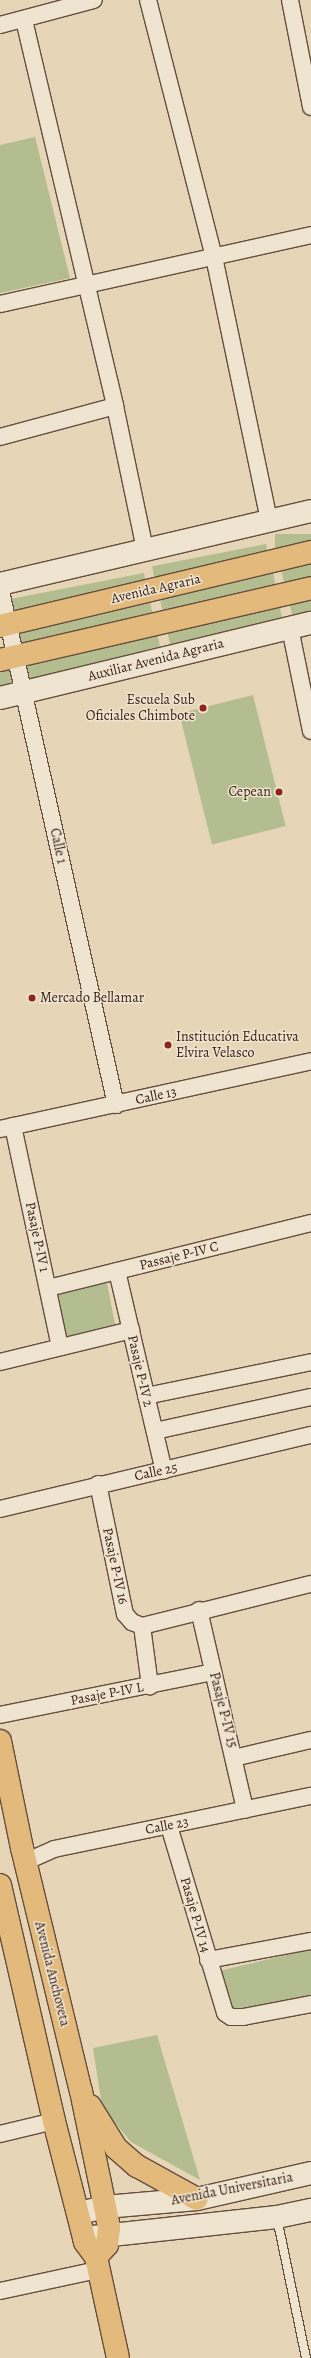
<!DOCTYPE html>
<meta charset="utf-8">
<style>
body{margin:0}
#map{position:relative;width:311px;height:2358px;overflow:hidden;background:#e6d5b6;font-family:Alegreya,serif}
div>[style]{position:absolute}
.green>*{inset:0;background:#b3bd8f;transform-origin:0 0}
.roads{filter:drop-shadow(1px 0 #654e3e) drop-shadow(-1px 0 #654e3e) drop-shadow(0 1px #654e3e) drop-shadow(0 -1px #654e3e)}
.lane>*{height:8px;margin:-4px;padding:0 4px;transform-origin:4px;border-radius:4px;background:#efe4d0}
.street>*{height:16px;margin:-8px;padding:0 8px;transform-origin:8px;border-radius:8px;background:#efe4d0}
.secondary>*{height:22px;margin:-11px;padding:0 11px;transform-origin:11px;border-radius:11px;background:#efe4d0}
.primary>*{height:22px;margin:-11px;padding:0 11px;transform-origin:11px;border-radius:11px;background:#e3ba7b}
.dots>*{width:11px;height:11px;translate:-50% -50%;box-sizing:border-box;border:2px solid #efe4d0;border-radius:50%}
span{translate:-50% -50%;white-space:nowrap;text-align:center;line-height:1.15;-webkit-text-stroke:3px #efe4d0;paint-order:stroke}
.street-label{font-size:14px;color:#3a2116}
.poi-label{font-size:14px;color:#3a2116}
.right{translate:-100% -50%;text-align:right}
.left{translate:0 -50%;text-align:left}
</style>
<div id="map">
<div class="green">
<div style="clip-path:polygon(35px 137px,70px 278px,0 293px,0 145px)"></div>
<div style="left:311px;top:534px;width:17px;height:36px;rotate:90deg"></div>
<div style="left:266px;top:544px;width:16px;height:116px;rotate:79deg"></div>
<div style="clip-path:polygon(311px 557px,311px 587px,286px 592px,280px 564px)"></div>
<div style="left:272px;top:567px;width:26px;height:116px;rotate:79deg"></div>
<div style="left:144px;top:573px;width:15px;height:140px;rotate:79deg"></div>
<div style="clip-path:polygon(311px 592px,311px 614px,293px 618px,288px 597px)"></div>
<div style="left:149px;top:597px;width:24px;height:137px;rotate:78deg"></div>
<div style="left:278px;top:600px;width:23px;height:115px;rotate:77deg"></div>
<div style="left:156px;top:630px;width:21px;height:134px;rotate:76deg"></div>
<div style="clip-path:polygon(11px 666px,14px 685px,0 688px,0 668px)"></div>
<div style="left:253px;top:695px;width:135px;height:76px;rotate:76deg"></div>
<div style="left:107px;top:1283px;width:47px;height:50px;rotate:79deg"></div>
<div style="clip-path:polygon(311px 1949px,311px 1997px,232px 2016px,219px 1971px)"></div>
<div style="clip-path:polygon(157px 2035px,200px 2180px,131px 2142px,102px 2107px,93px 2048px)"></div>
</div>
<div class="roads">
<div class="lane">
<div style="left:277px;top:2218px;width:143px;rotate:78.3deg"></div>
</div>
<div class="street">
<div style="left:148px;top:0;width:265px;rotate:75.6deg"></div>
<div style="left:214px;top:257px;width:270px;rotate:78.2deg"></div>
<div style="left:290px;top:0;width:109px;rotate:78.9deg"></div>
<div style="left:24px;top:20px;width:397px;rotate:76.7deg"></div>
<div style="left:115px;top:406px;width:147px;rotate:78.2deg"></div>
<div style="left:0;top:25px;width:97px;rotate:-14.9deg"></div>
<div style="left:0;top:304px;width:319px;rotate:-12.5deg"></div>
<div style="left:0;top:437px;width:119px;rotate:-15.1deg"></div>
<div style="left:0;top:587px;width:531px;rotate:77.38deg"></div>
<div style="left:290px;top:628px;width:105px;rotate:78.5deg"></div>
<div style="left:13px;top:1126px;width:226px;rotate:78deg"></div>
<div style="left:0;top:1129px;width:318px;rotate:-12.3deg"></div>
<div style="left:117px;top:1271px;width:205px;rotate:76.8deg"></div>
<div style="left:48px;top:1288px;width:271px;rotate:-13.9deg"></div>
<div style="left:0;top:1362px;width:135px;rotate:-13.7deg"></div>
<div style="left:146px;top:1396px;width:168px;rotate:-11.6deg"></div>
<div style="left:155px;top:1431px;width:160px;rotate:-12.3deg"></div>
<div style="left:98px;top:1484px;width:133px;rotate:78.3deg"></div>
<div style="left:125px;top:1614px;width:11px;rotate:49deg"></div>
<div style="left:132px;top:1622px;width:11px;rotate:22deg"></div>
<div style="left:142px;top:1626px;width:61px;rotate:82.4deg"></div>
<div style="left:0;top:1509px;width:320px;rotate:-13.4deg"></div>
<div style="left:199px;top:1610px;width:205px;rotate:77deg"></div>
<div style="left:142px;top:1626px;width:174px;rotate:-14deg"></div>
<div style="left:0;top:1715px;width:217px;rotate:-11.4deg"></div>
<div style="left:234px;top:1758px;width:79px;rotate:-13.2deg"></div>
<div style="left:169px;top:1826px;width:195px;rotate:73.3deg"></div>
<div style="left:225px;top:2013px;width:7px;rotate:34deg"></div>
<div style="left:231px;top:2017px;width:12px"></div>
<div style="left:243px;top:2017px;width:69px;rotate:-10.8deg"></div>
<div style="left:25px;top:1862px;width:32px;rotate:-24deg"></div>
<div style="left:54px;top:1849px;width:262px;rotate:-11.7deg"></div>
<div style="left:208px;top:1960px;width:105px;rotate:-10.5deg"></div>
<div style="left:0;top:2134px;width:56px;rotate:-13.5deg"></div>
<div style="left:0;top:2291px;width:99px;rotate:-12.2deg"></div>
</div>
<div class="secondary">
<div style="left:0;top:584px;width:319px;rotate:-13.2deg"></div>
<div style="left:0;top:698px;width:320px;rotate:-13.6deg"></div>
<div style="left:79px;top:2213px;width:27px;rotate:-13deg"></div>
<div style="left:105px;top:2207px;width:92px;rotate:-5deg"></div>
<div style="left:197px;top:2199px;width:117px;rotate:-12.8deg"></div>
<div style="left:84px;top:2238px;width:194px;rotate:-6.2deg"></div>
<div style="left:277px;top:2217px;width:35px;rotate:-12deg"></div>
</div>
<div class="primary">
<div style="left:0;top:626px;width:320px;rotate:-13.4deg"></div>
<div style="left:0;top:660px;width:319px;rotate:-13deg"></div>
<div style="left:0;top:1741px;width:109px;rotate:78.4deg"></div>
<div style="left:22px;top:1848px;width:250px;rotate:76.4deg"></div>
<div style="left:81px;top:2091px;width:118px;rotate:78.3deg"></div>
<div style="left:105px;top:2207px;width:21px;rotate:79deg"></div>
<div style="left:109px;top:2228px;width:17px;rotate:97deg"></div>
<div style="left:107px;top:2245px;width:16px;rotate:133deg"></div>
<div style="left:0;top:1885px;width:242px;rotate:77.1deg"></div>
<div style="left:54px;top:2121px;width:125px;rotate:75.6deg"></div>
<div style="left:85px;top:2242px;width:19px;rotate:54deg"></div>
<div style="left:96px;top:2257px;width:103px;rotate:77.7deg"></div>
<div style="left:90px;top:2106px;width:49px;rotate:58.2deg"></div>
<div style="left:116px;top:2148px;width:28px;rotate:41deg"></div>
<div style="left:137px;top:2166px;width:68px;rotate:28.8deg"></div>
</div>
</div>
<div class="dots">
<div style="left:203px;top:708px;background:#8f2418"></div>
<div style="left:279px;top:792px;background:#8f2418"></div>
<div style="left:32px;top:998px;background:#8f2418"></div>
<div style="left:168px;top:1045px;background:#8f2418"></div>
</div>
<div class="street-label">
<span style="left:156px;top:589px;rotate:-13deg">Avenida Agraria</span>
<span style="left:156px;top:660px;rotate:-14deg">Auxiliar Avenida Agraria</span>
<span style="left:58px;top:846px;rotate:78deg">Calle 1</span>
<span style="left:156px;top:1096px;rotate:-12deg">Calle 13</span>
<span style="left:37px;top:1237px;rotate:78deg">Pasaje P-IV 1</span>
<span style="left:179px;top:1256px;rotate:-14deg">Passaje P-IV C</span>
<span style="left:140px;top:1371px;rotate:77deg">Pasaje P-IV 2</span>
<span style="left:156px;top:1472px;rotate:-12deg">Calle 25</span>
<span style="left:115px;top:1566px;rotate:78deg">Pasaje P-IV 16</span>
<span style="left:107px;top:1694px;rotate:-11deg">Pasaje P-IV L</span>
<span style="left:223px;top:1710px;rotate:76deg">Pasaje P-IV 15</span>
<span style="left:167px;top:1826px;rotate:-11deg">Calle 23</span>
<span style="left:195px;top:1915px;rotate:74deg">Pasaje P-IV 14</span>
<span style="left:52px;top:1974px;rotate:76deg">Avenida Anchoveta</span>
<span style="left:232px;top:2189px;rotate:-11deg">Avenida Universitaria</span>
</div>
<div class="poi-label">
<span class="right" style="left:195px;top:708px">Escuela Sub<br>Oficiales Chimbote</span>
<span class="right" style="left:271px;top:792px">Cepean</span>
<span class="left" style="left:40px;top:998px">Mercado Bellamar</span>
<span class="left" style="left:176px;top:1045px">Institución Educativa<br>Elvira Velasco</span>
</div>
</div>
